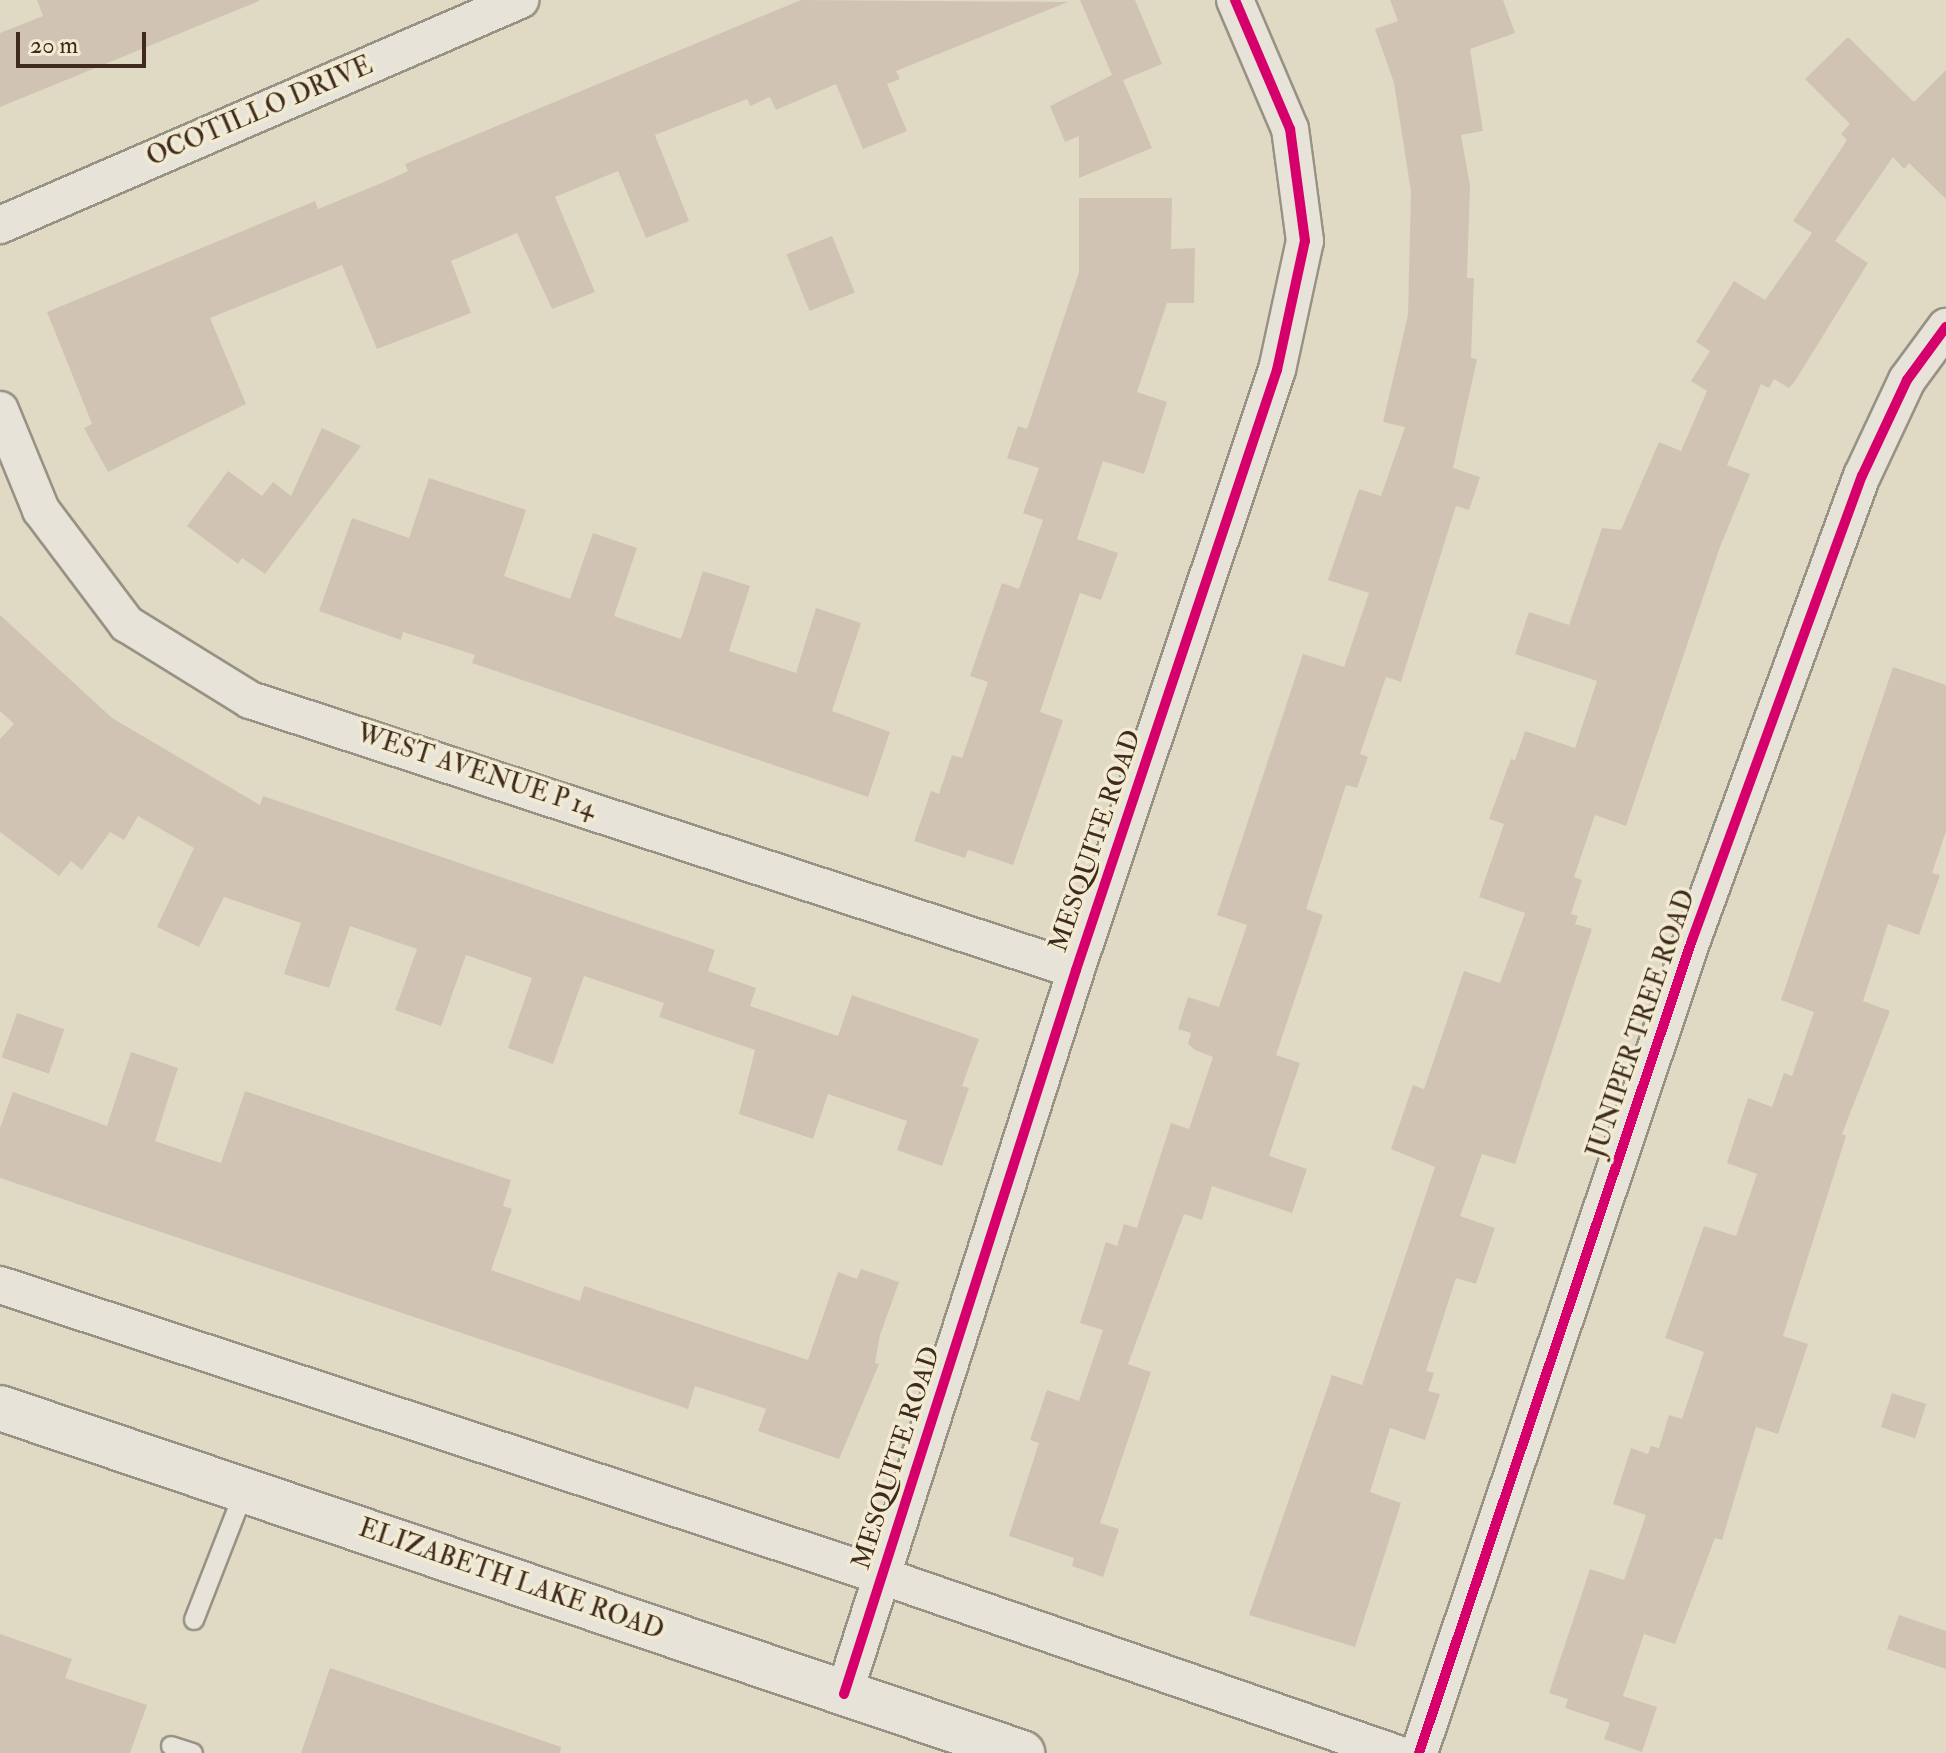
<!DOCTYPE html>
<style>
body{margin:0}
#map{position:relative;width:1946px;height:1753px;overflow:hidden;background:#e0dac4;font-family:"IM FELL Double Pica",serif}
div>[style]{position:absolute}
.building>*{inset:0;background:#d1c3b3;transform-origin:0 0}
.roads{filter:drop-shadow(2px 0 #989285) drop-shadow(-2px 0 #989285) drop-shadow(0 2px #989285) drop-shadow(0 -2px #989285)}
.lane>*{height:18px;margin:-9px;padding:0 9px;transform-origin:9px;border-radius:9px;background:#e7e3d8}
.street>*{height:36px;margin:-18px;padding:0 18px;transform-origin:18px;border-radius:18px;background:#e7e3d8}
.secondary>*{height:44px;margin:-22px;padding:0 22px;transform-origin:22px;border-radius:22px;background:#e7e3d8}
.cycleway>*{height:10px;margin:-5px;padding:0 5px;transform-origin:5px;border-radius:5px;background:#d6006c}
span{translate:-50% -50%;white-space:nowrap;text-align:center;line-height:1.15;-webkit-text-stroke:7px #f2ebd2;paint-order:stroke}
.street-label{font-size:26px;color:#3f2a1e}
.scale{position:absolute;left:16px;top:32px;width:130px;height:36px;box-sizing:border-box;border:4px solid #3f2a1e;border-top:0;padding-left:10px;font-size:24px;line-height:28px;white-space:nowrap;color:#3f2a1e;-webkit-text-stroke:6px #f2ebd2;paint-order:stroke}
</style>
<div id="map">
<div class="building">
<div style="clip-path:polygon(37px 0,259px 0,259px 1px,0 107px,0 33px,43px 16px)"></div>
<div style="clip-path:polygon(801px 0,1068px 2px,896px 71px,900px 79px,887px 84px,907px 131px,863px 149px,836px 84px,776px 110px,770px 97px,750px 106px,747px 99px,655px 135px,689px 221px,646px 238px,618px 171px,555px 197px,595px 292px,552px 309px,517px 233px,451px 261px,471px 313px,377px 349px,342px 265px,210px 318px,246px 404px,108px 472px,84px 428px,92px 424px,47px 312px,315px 201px,318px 209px,384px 182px,408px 171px,405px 164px)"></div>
<div style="clip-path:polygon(1080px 0,1135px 0,1162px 64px,1123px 80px,1152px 148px,1079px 178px,1079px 136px,1065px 142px,1050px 106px,1112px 75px)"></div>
<div style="clip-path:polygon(1390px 0,1503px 0,1515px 33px,1470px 49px,1483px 131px,1461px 135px,1470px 186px,1467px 278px,1474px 278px,1471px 358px,1477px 359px,1453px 468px,1480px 477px,1469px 510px,1456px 506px,1401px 682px,1386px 677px,1360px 754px,1368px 757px,1357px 788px,1346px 785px,1306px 909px,1323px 915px,1276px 1055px,1300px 1063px,1269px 1156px,1307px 1169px,1292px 1213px,1212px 1186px,1202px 1220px,1184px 1214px,1128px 1364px,1151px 1372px,1100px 1523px,1119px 1529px,1103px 1577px,1072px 1566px,1074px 1558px,1009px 1536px,1039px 1443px,1030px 1440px,1047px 1390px,1079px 1401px,1103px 1330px,1080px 1323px,1106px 1242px,1117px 1246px,1124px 1224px,1137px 1228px,1171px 1123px,1189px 1129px,1213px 1057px,1195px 1050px,1188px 1044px,1191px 1033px,1178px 1029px,1188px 997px,1219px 1007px,1247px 925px,1217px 915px,1303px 654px,1344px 667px,1369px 593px,1328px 580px,1359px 489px,1381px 496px,1405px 427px,1383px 422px,1408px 315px,1411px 192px,1394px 83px,1375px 29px,1398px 21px)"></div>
<div style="clip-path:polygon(1848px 37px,1914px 102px,1946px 70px,1946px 199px,1909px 163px,1904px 169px,1893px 157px,1835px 241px,1868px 263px,1795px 381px,1789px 388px,1774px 379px,1769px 388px,1761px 384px,1727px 465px,1750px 474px,1720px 547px,1626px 826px,1595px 815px,1574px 877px,1582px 880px,1571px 914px,1578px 916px,1575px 924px,1592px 929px,1515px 1164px,1482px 1154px,1460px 1216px,1495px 1228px,1476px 1284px,1456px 1278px,1426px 1371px,1434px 1373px,1428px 1391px,1440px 1394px,1425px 1440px,1390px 1428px,1370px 1492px,1401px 1503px,1355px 1647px,1249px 1615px,1332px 1375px,1362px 1385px,1435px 1167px,1391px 1149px,1413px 1085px,1424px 1089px,1464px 971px,1500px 983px,1525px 913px,1479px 897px,1504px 824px,1489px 819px,1511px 759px,1515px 760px,1525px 731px,1575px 748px,1597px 681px,1515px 654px,1529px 612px,1569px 625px,1602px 528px,1621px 530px,1659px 442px,1681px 451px,1707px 391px,1691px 381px,1710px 351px,1696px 342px,1734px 281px,1765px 300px,1812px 233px,1793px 221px,1847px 140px,1841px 134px,1850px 124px,1805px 79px)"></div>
<div style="clip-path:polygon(1079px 198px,1172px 198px,1171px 249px,1195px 248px,1194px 303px,1167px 303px,1137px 392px,1167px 402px,1144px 474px,1103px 461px,1077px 539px,1118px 553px,1101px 600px,1080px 593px,1053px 673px,1040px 712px,1063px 720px,1013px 865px,968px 850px,965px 858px,914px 841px,931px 791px,939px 794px,952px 755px,962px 758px,988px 682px,970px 676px,1002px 583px,1019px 589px,1043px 520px,1023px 513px,1039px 468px,1007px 458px,1018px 426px,1027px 429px,1079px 272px)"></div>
<div style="left:832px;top:236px;width:61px;height:49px;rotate:68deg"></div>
<div style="clip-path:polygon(322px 428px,361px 446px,265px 574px,242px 558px,238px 564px,187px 526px,228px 471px,262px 496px,273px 482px,291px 496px)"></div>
<div style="clip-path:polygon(429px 478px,526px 510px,504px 576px,570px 599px,593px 533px,637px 548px,614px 616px,681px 639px,703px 571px,750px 586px,729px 651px,796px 673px,816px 608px,861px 623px,832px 711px,890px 732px,868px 797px,472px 663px,475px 655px,403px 632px,401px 640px,319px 611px,352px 518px,409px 538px)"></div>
<div style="clip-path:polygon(0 615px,112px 718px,260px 805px,263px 796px,715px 950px,708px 971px,756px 988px,750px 1006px,838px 1036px,852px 995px,979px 1039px,962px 1086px,969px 1088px,942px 1166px,897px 1150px,907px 1121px,828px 1094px,813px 1139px,739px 1114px,755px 1050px,659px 1017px,664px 1003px,584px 976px,553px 1064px,508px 1048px,532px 978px,466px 955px,441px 1026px,395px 1010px,417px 949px,350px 926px,329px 988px,284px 974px,301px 923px,224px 897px,199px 947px,157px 927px,194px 848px,138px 816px,124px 840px,110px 832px,82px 870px,71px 861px,59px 876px,0 832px,0 739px,14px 724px,0 711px)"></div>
<div style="clip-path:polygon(1893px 667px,1946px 685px,1946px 831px,1932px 873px,1940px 875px,1919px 935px,1888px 924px,1863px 1001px,1890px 1011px,1842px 1134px,1846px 1136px,1783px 1336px,1808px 1344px,1778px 1434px,1756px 1427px,1722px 1540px,1715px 1538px,1675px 1644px,1644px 1634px,1623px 1696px,1657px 1707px,1642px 1752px,1604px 1739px,1610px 1723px,1565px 1708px,1568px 1699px,1549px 1693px,1590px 1569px,1624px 1580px,1646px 1515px,1613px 1504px,1631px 1448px,1648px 1454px,1651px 1446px,1659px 1448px,1669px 1415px,1682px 1419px,1704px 1352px,1665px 1338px,1704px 1226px,1736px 1236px,1757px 1174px,1727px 1163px,1748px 1098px,1772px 1107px,1784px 1073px,1792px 1076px,1814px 1012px,1781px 1000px)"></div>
<div style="left:17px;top:1013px;width:50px;height:47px;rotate:19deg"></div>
<div style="clip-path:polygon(131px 1052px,178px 1068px,155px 1141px,221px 1163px,245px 1091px,511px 1180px,503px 1206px,512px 1209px,491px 1270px,580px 1301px,584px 1286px,808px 1360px,838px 1272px,857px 1279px,861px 1269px,899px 1282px,880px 1335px,875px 1363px,879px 1364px,839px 1459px,758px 1431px,766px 1409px,695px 1386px,688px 1409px,0 1178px,0 1128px,13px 1092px,107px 1126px)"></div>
<div style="left:1892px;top:1393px;width:36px;height:36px;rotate:18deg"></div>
<div style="clip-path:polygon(1899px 1615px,1946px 1631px,1946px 1669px,1887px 1649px)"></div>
<div style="clip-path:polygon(0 1634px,72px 1659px,65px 1678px,147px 1705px,130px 1753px,0 1753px)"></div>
<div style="clip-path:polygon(330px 1668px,561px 1747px,560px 1753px,301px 1753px)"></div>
</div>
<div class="roads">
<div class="lane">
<div style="left:194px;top:1620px;width:141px;rotate:-68.7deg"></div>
<div style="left:171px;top:1746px;width:23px;rotate:18deg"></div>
</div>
<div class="street">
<div style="left:0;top:225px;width:567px;rotate:-23.4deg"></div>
<div style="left:0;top:410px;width:108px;rotate:67.7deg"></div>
<div style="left:41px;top:510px;width:143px;rotate:53deg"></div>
<div style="left:127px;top:624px;width:145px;rotate:31.7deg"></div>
<div style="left:250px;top:700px;width:869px;rotate:18.1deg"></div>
<div style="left:0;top:1285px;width:929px;rotate:18.26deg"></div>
<div style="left:882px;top:1576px;width:543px;rotate:19.04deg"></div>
<div style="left:844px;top:1694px;width:760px;rotate:-72.23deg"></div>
<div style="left:1076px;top:970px;width:633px;rotate:-71.48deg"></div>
<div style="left:1277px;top:370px;width:132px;rotate:-77.8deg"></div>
<div style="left:1305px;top:241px;width:113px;rotate:-97.6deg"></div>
<div style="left:1290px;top:129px;width:140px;rotate:-113.1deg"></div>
<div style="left:1419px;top:1753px;width:858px;rotate:-71.44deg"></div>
<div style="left:1692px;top:940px;width:494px;rotate:-69.9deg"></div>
<div style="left:1862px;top:476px;width:106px;rotate:-64.9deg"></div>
<div style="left:1907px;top:380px;width:66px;rotate:-53.7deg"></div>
</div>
<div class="secondary">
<div style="left:0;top:1408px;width:1079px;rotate:18.65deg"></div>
</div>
</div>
<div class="cycleway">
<div style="left:844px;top:1694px;width:760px;rotate:-72.23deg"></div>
<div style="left:1076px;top:970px;width:633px;rotate:-71.48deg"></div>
<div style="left:1277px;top:370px;width:132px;rotate:-77.8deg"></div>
<div style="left:1305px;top:241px;width:113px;rotate:-97.6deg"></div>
<div style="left:1290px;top:129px;width:140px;rotate:-113.1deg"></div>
<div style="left:1419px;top:1753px;width:858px;rotate:-71.44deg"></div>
<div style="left:1692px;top:940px;width:494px;rotate:-69.9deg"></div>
<div style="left:1862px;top:476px;width:106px;rotate:-64.9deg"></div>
<div style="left:1907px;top:380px;width:66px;rotate:-53.7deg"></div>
</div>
<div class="street-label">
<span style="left:260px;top:112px;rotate:-23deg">OCOTILLO DRIVE</span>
<span style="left:476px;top:772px;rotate:18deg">WEST AVENUE P 14</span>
<span style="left:1096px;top:841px;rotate:-71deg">MESQUITE ROAD</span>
<span style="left:1642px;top:1024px;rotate:-71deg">JUNIPER TREE ROAD</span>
<span style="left:897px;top:1458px;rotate:-72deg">MESQUITE ROAD</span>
<span style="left:511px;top:1580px;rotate:19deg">ELIZABETH LAKE ROAD</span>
</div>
<div class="scale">20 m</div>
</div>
